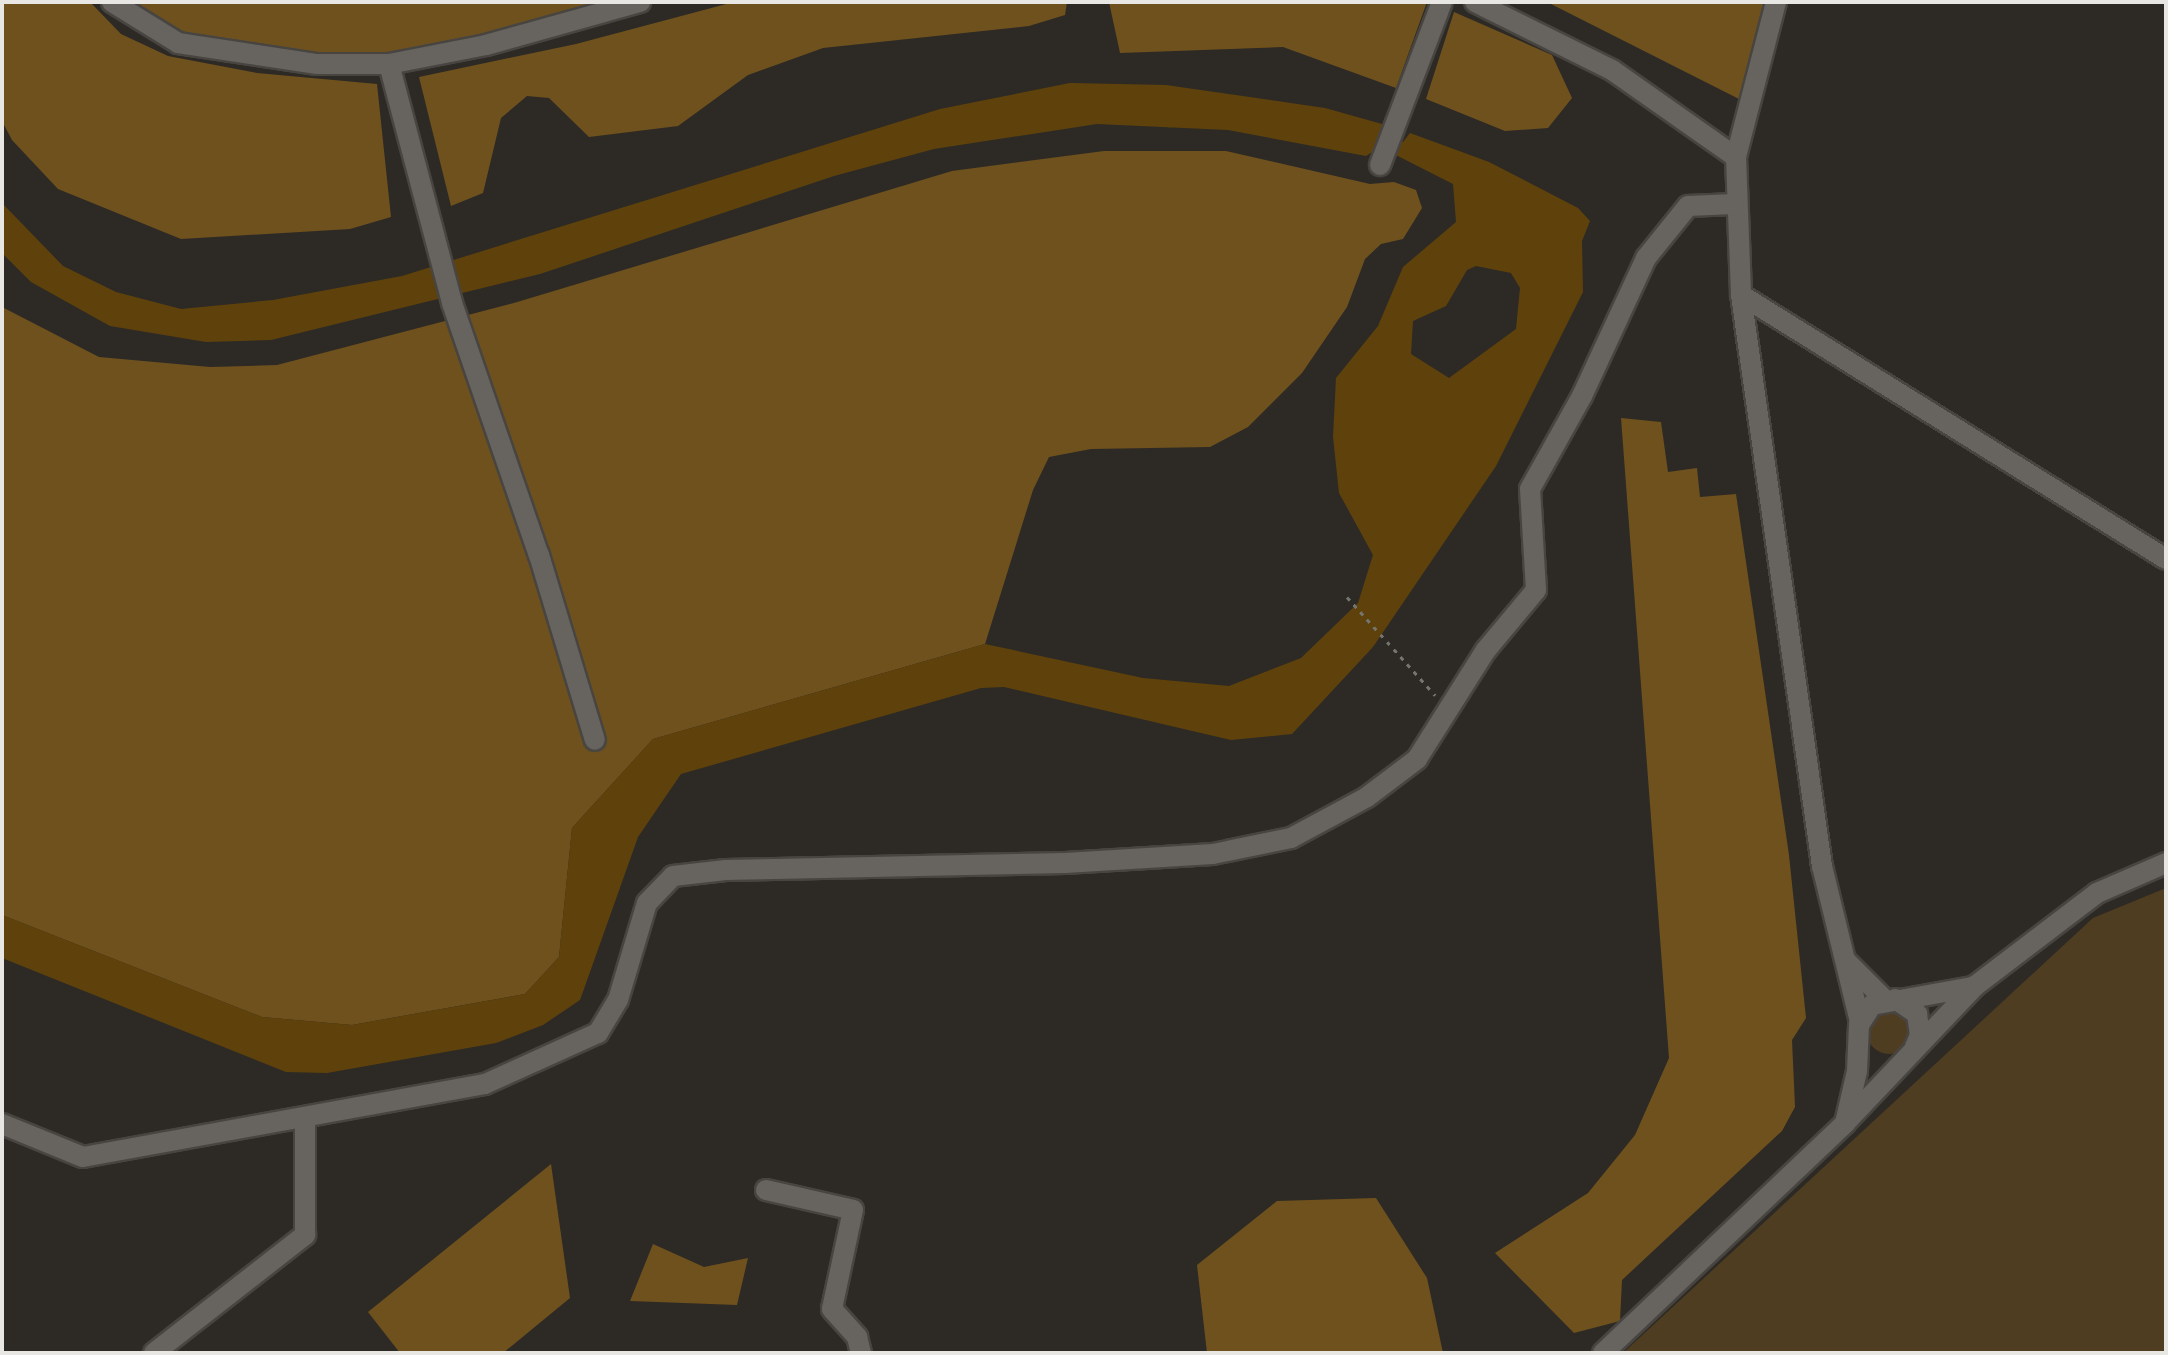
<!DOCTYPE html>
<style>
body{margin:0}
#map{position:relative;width:2168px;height:1355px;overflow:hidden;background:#2d2a25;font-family:Barlow,sans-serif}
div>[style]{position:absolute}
.green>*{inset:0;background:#4e3d21}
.round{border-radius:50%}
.forest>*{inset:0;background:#6f511e}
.water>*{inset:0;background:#5f420b}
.path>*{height:3px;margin-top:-1.5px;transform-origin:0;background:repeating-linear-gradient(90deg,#76746f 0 4px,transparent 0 10px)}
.roads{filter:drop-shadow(2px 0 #484541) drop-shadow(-2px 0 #484541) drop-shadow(0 2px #484541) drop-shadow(0 -2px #484541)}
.minor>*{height:20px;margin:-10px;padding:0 10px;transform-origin:10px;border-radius:10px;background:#67635e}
span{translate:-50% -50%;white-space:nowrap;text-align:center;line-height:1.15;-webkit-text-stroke:8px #2d2a25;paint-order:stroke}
.frame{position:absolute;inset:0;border:4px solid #e9e7e4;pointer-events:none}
</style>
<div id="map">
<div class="green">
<div style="clip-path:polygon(2166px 888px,2166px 1353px,1623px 1353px,2093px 918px)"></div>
<div class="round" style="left:1867px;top:1010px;width:44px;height:44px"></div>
</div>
<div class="forest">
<div style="clip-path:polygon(2px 2px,90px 2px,121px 34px,168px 56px,257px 73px,377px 84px,391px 217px,350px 229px,181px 239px,58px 189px,12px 140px,2px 121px)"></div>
<div style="clip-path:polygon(112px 2px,640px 2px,396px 62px,178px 43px)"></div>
<div style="clip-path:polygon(734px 2px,1067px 2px,1065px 15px,1029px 26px,823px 48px,748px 75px,678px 126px,589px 137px,549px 98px,527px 96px,501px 118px,483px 193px,451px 206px,419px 77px,576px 44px)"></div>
<div style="clip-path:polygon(1109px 2px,1427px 2px,1396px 88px,1283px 47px,1120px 53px)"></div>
<div style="clip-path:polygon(1547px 2px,1776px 2px,1743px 101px)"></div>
<div style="clip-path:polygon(1454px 12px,1552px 55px,1572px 98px,1548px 128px,1505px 131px,1426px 99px)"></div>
<div style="clip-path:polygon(1104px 151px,1226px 151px,1370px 184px,1394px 182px,1416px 190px,1422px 208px,1403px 239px,1381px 244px,1365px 259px,1347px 307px,1302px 373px,1248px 427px,1210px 447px,1091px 449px,1049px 457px,1033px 490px,985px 644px,653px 739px,572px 828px,559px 957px,525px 994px,352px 1025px,262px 1017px,2px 915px,2px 307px,99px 357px,210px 367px,277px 365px,514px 303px,952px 171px)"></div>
<div style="clip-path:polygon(1621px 418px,1661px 422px,1668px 472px,1697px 468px,1700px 497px,1736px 494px,1789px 855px,1806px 1018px,1792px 1040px,1795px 1107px,1782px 1131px,1622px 1280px,1620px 1321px,1574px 1333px,1495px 1253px,1588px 1193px,1635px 1135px,1669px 1058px)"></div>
<div style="clip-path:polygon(551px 1164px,570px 1298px,503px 1353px,400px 1353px,368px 1312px)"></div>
<div style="clip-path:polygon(1376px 1198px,1427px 1278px,1443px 1353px,1207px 1353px,1197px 1265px,1277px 1201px)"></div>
<div style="clip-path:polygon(653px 1244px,704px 1267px,748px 1258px,737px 1305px,630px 1301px)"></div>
</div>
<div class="water">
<div style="clip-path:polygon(evenodd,1070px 83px,1166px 85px,1325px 108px,1382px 124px,1384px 138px,1403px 142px,1410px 133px,1489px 162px,1578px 208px,1590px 221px,1582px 241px,1583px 292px,1496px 466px,1373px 647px,1292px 734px,1231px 740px,1004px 687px,981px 688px,681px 774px,638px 837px,580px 1000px,543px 1025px,496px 1043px,327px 1073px,286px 1072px,2px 958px,2px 915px,262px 1017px,352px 1025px,525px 994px,559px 957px,572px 828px,653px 739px,985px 644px,1143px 678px,1229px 686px,1301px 658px,1358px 603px,1373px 555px,1339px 493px,1333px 437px,1336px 378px,1378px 326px,1403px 267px,1456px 222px,1453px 184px,1380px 147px,1366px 156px,1228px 130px,1097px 124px,934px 149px,834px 176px,540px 274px,271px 340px,206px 342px,110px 326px,31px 282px,2px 253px,2px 203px,63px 266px,116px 292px,181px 309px,273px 300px,402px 276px,940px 109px,1070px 83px,1476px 266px,1511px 273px,1520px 288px,1516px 329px,1449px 378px,1411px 354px,1413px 321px,1446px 306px,1467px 270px,1476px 266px)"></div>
</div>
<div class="path">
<div style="left:1347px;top:597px;width:132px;rotate:48.1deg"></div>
</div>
<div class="roads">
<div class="minor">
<div style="left:112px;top:2px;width:78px;rotate:31.8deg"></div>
<div style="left:178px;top:43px;width:141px;rotate:8.6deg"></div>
<div style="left:317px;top:64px;width:72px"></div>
<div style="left:389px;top:64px;width:99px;rotate:-11.1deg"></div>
<div style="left:486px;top:45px;width:160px;rotate:-15.6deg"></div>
<div style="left:1475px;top:2px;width:153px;rotate:26.4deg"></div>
<div style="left:1612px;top:70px;width:151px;rotate:35.1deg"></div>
<div style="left:1776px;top:2px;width:160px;rotate:104.5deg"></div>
<div style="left:1736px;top:157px;width:138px;rotate:87.9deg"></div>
<div style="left:1741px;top:295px;width:577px;rotate:81.93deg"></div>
<div style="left:1822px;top:866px;width:161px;rotate:76.3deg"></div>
<div style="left:389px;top:64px;width:247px;rotate:75.2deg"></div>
<div style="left:452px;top:303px;width:267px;rotate:71deg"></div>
<div style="left:539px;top:555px;width:193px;rotate:73.2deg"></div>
<div style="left:1380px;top:165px;width:174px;rotate:-69.2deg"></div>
<div style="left:1741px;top:295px;width:500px;rotate:31.85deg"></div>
<div style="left:1847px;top:962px;width:52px;rotate:45deg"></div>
<div style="left:1895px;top:999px;width:27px;rotate:34deg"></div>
<div style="left:1917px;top:1014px;width:21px;rotate:82deg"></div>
<div style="left:1920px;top:1035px;width:13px;rotate:113deg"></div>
<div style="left:1846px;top:1119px;width:49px;rotate:-77.1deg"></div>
<div style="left:1857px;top:1071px;width:46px;rotate:-87.5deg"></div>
<div style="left:1859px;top:1025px;width:24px;rotate:-57deg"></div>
<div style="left:1872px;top:1005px;width:103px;rotate:-10.1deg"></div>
<div style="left:2px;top:1124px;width:87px;rotate:22.2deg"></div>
<div style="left:83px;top:1157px;width:409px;rotate:-10.3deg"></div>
<div style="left:485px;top:1084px;width:124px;rotate:-24.3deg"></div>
<div style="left:598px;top:1033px;width:39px;rotate:-59deg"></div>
<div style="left:618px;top:1000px;width:101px;rotate:-73.4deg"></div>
<div style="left:647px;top:903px;width:37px;rotate:-46deg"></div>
<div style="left:673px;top:876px;width:53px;rotate:-6.5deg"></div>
<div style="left:726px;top:870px;width:339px;rotate:-1.2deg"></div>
<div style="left:1065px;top:863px;width:148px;rotate:-3.5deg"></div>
<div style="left:1213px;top:854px;width:80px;rotate:-11.6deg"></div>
<div style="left:1291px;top:838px;width:86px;rotate:-28.3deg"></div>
<div style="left:1367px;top:797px;width:63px;rotate:-37.2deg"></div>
<div style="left:1417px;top:759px;width:129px;rotate:-57.7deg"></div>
<div style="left:1486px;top:650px;width:78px;rotate:-50.2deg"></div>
<div style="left:1536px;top:590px;width:101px;rotate:-93.4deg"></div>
<div style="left:1530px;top:489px;width:107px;rotate:-60.8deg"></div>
<div style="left:1582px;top:396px;width:152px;rotate:-65.1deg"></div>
<div style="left:1646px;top:258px;width:67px;rotate:-51.1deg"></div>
<div style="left:1688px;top:206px;width:46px;rotate:-2.5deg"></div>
<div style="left:766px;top:1190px;width:89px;rotate:12.9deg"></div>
<div style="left:853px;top:1210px;width:101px;rotate:102deg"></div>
<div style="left:832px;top:1309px;width:38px;rotate:48deg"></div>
<div style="left:857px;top:1337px;width:16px;rotate:76deg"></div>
<div style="left:154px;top:1353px;width:192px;rotate:-38deg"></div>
<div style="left:305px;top:1235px;width:115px;rotate:-90deg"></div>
<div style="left:1603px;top:1353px;width:334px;rotate:-43.5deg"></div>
<div style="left:1845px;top:1123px;width:189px;rotate:-46.5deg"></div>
<div style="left:1975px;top:986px;width:153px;rotate:-37.3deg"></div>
<div style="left:2097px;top:893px;width:75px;rotate:-23.5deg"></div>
</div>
</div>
<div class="frame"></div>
</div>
